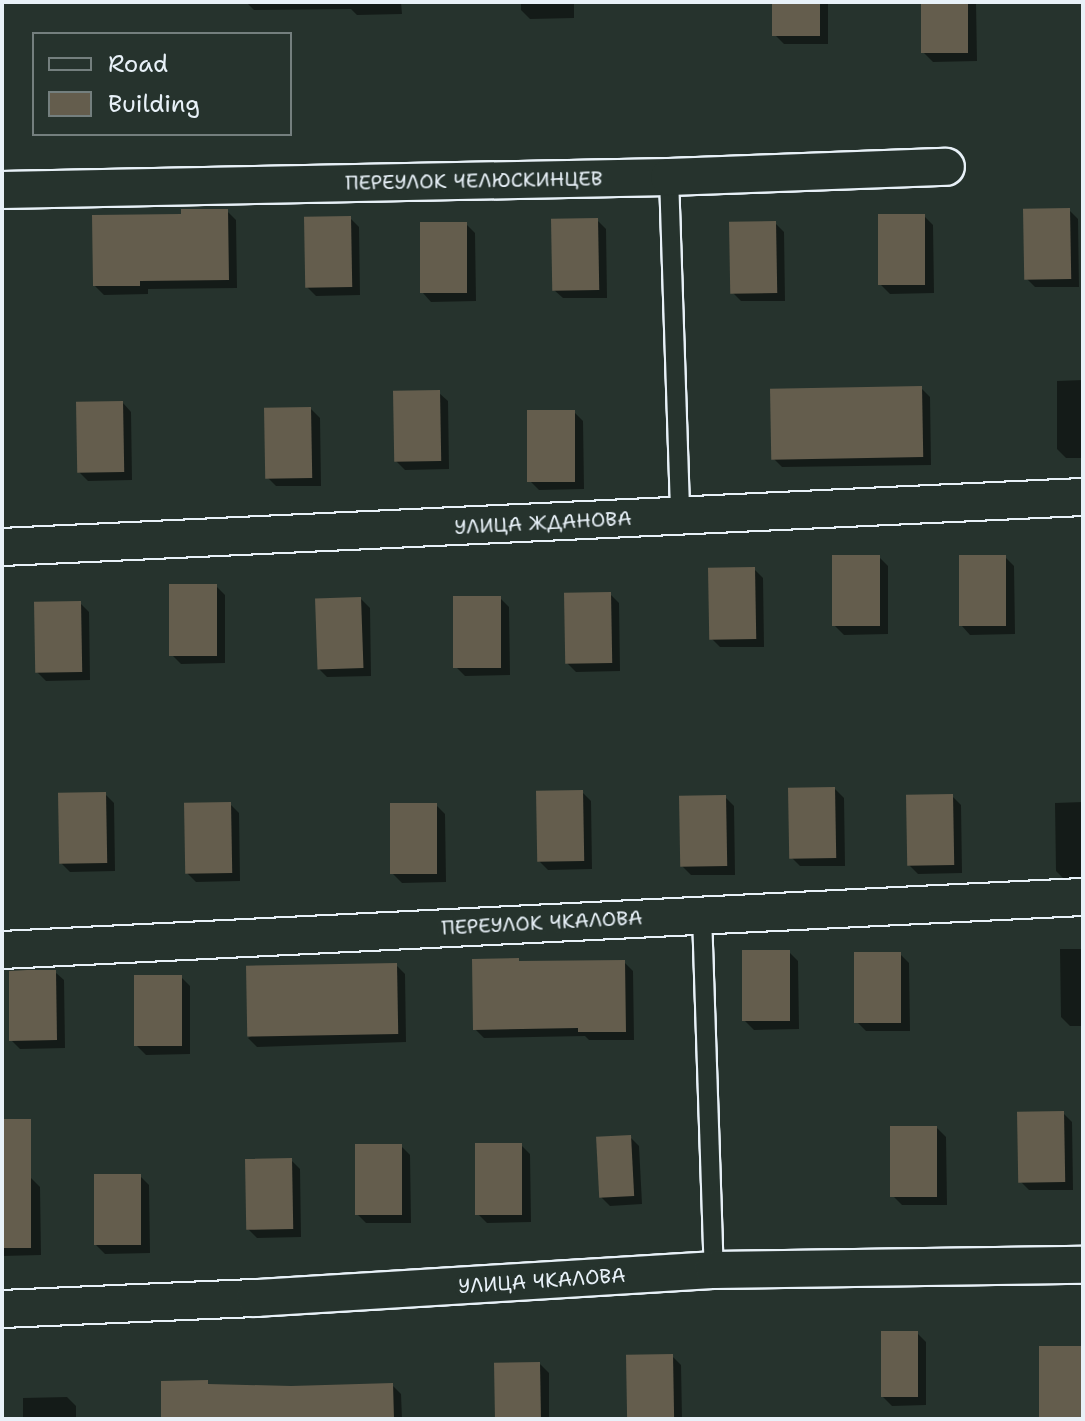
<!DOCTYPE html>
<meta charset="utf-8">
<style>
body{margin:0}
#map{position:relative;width:1085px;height:1421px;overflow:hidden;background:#26332d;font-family:"Shantell Sans",sans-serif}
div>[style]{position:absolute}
.shadow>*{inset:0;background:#0007}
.building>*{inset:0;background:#645d4d;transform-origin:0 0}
.roads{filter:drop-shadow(2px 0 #e8f1f8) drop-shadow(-2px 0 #e8f1f8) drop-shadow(0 2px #e8f1f8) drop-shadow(0 -2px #e8f1f8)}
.service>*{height:18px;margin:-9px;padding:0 9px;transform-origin:9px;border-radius:9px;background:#26332d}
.minor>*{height:36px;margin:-18px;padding:0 18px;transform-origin:18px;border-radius:18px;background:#26332d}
span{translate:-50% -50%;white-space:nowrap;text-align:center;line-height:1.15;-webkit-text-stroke:8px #26332d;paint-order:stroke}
.street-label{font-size:20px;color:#e8f1f8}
.frame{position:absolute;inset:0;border:4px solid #e8f1f8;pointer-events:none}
.legend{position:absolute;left:32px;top:32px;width:260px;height:104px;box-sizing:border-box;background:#26332d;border:2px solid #747f7e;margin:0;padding:10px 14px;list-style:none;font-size:24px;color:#e8f1f8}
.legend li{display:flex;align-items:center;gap:16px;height:40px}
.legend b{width:40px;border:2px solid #747f7e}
</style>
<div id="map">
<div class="shadow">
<div style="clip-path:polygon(246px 2px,401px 2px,402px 14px,357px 15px,351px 9px,254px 10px)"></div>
<div style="clip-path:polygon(521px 2px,574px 2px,574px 18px,530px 19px,521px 10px)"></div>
<div style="clip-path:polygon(774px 2px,828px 2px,828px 44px,784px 44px,775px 35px)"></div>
<div style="clip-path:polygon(923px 2px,976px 2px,977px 61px,933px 62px,924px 53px)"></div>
<div style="clip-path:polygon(1069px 210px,1078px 219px,1079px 287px,1035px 287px,1026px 278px)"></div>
<div style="clip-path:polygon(227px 211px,236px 220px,237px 288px,148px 289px,148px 294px,104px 295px,95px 286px,183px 216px)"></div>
<div style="clip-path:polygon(924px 216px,933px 225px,934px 293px,890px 294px,881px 285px)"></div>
<div style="clip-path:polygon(350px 218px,359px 227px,360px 295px,316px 296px,307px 287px)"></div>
<div style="clip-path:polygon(597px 220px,606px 229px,607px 298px,563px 298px,554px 290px)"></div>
<div style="clip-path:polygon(775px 223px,784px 232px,785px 301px,741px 301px,732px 292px)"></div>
<div style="clip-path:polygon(466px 224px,475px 233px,476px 301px,431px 302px,423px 293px)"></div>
<div style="clip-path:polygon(1083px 380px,1083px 458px,1066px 458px,1057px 449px,1057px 381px)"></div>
<div style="clip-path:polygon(921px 388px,930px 397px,931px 465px,782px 467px,773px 458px)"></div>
<div style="clip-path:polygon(439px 393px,448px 401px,449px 469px,405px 470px,396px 461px)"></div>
<div style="clip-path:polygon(123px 403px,131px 412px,132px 480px,88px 481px,79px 472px)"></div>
<div style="clip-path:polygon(311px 409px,320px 418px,321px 486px,276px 486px,268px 478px)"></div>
<div style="clip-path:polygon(574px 412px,583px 421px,584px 489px,539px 490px,530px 481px)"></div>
<div style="clip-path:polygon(879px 557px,888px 566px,888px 634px,844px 635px,835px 626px)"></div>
<div style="clip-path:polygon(1005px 557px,1014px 566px,1015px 634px,970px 635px,962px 626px)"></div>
<div style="clip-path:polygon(754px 569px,763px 578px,764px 647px,720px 647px,711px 638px)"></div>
<div style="clip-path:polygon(216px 586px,225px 595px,225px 663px,181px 664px,172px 655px)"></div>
<div style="clip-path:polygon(610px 594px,619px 603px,620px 671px,576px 672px,567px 663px)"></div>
<div style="clip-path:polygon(500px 598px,509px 607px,510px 675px,465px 676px,456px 667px)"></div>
<div style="clip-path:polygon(361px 599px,370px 608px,371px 676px,327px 677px,318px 668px)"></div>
<div style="clip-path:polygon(80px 603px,89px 612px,90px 680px,46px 681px,37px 672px)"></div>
<div style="clip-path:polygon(835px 789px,844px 798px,845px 866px,800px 866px,791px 857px)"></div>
<div style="clip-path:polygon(582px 792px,591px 801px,592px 869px,548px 870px,539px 861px)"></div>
<div style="clip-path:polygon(105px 794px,114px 803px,115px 871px,70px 872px,61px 863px)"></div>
<div style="clip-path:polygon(952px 796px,961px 805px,962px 873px,918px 874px,909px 865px)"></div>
<div style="clip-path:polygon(725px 797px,734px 806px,735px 875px,691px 875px,682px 866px)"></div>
<div style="clip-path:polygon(1083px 802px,1083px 879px,1065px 880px,1056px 871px,1055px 803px)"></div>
<div style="clip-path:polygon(230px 804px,239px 813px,240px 881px,196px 882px,187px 873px)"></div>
<div style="clip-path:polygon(436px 805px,445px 814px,446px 882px,402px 883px,393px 874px)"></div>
<div style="clip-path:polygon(1060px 949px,1083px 949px,1083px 1026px,1070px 1026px,1061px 1017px)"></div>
<div style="clip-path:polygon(789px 952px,798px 961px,799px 1029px,754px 1030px,745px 1021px)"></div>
<div style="clip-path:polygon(900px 954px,909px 963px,910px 1031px,866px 1031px,857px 1022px)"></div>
<div style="clip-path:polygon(624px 962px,633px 971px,634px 1040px,589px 1040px,585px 1036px,484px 1038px,475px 1029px,521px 963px)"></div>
<div style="clip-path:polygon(396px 965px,405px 974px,406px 1042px,257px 1047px,248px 1038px)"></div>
<div style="clip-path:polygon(55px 972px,64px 980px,65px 1048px,20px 1049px,11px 1040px)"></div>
<div style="clip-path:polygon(181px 977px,190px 986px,190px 1054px,146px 1055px,137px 1046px)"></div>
<div style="clip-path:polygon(1063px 1113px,1072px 1122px,1073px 1190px,1029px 1190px,1020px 1181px)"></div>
<div style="clip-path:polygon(937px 1128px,946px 1137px,947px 1205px,902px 1205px,893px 1196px)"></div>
<div style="clip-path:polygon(630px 1137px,639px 1146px,642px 1204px,610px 1206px,601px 1197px)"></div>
<div style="clip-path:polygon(521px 1145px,530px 1154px,531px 1222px,487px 1223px,478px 1214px)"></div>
<div style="clip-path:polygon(401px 1146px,410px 1155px,411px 1223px,366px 1223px,357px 1214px)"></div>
<div style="clip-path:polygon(291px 1160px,300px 1169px,301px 1237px,257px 1238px,248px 1229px)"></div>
<div style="clip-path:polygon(140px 1176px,149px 1185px,150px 1253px,105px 1254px,96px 1245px)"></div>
<div style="clip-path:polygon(31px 1178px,40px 1187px,41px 1255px,2px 1256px,2px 1179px)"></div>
<div style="clip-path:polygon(917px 1333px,926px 1342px,926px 1405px,892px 1406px,883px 1397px)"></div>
<div style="clip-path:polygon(1083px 1348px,1083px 1419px,1044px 1419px,1042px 1417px)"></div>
<div style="clip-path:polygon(672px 1356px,681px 1365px,682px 1419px,629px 1419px)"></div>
<div style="clip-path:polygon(540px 1364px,549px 1373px,549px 1419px,496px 1419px)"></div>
<div style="clip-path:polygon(392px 1385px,401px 1394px,402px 1419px,163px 1419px,291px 1388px)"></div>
<div style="clip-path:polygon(67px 1397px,76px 1406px,76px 1419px,23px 1419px,23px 1398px)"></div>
</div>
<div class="building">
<div style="left:772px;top:2px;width:48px;height:34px"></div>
<div style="left:921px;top:2px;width:47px;height:51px"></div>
<div style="left:1070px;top:208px;width:71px;height:47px;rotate:89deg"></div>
<div style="clip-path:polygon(181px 209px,228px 209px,229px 280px,140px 281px,140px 286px,93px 286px,92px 215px,181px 214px)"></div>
<div style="left:878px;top:214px;width:47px;height:71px"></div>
<div style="left:351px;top:216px;width:71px;height:47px;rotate:89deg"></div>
<div style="left:598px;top:218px;width:72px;height:47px;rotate:89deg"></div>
<div style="left:776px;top:221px;width:72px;height:47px;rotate:89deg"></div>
<div style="left:467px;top:222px;width:71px;height:47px;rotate:90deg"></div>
<div style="left:922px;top:386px;width:71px;height:152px;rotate:89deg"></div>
<div style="left:440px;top:390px;width:71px;height:47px;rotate:89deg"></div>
<div style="left:123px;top:401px;width:71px;height:47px;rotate:89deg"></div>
<div style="left:311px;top:407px;width:71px;height:47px;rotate:89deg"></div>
<div style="left:527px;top:410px;width:48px;height:72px"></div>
<div style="left:880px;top:555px;width:71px;height:48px;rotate:90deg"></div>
<div style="left:1006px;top:555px;width:71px;height:47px;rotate:90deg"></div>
<div style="left:755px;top:567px;width:72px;height:47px;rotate:89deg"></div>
<div style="left:169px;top:584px;width:48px;height:72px"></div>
<div style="left:611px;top:592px;width:71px;height:47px;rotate:89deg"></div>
<div style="left:453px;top:596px;width:48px;height:72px"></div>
<div style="left:361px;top:597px;width:71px;height:46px;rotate:88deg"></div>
<div style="left:81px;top:601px;width:71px;height:47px;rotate:89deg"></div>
<div style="left:835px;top:787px;width:71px;height:47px;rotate:89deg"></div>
<div style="left:583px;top:790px;width:71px;height:47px;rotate:89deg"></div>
<div style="left:106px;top:792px;width:71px;height:48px;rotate:89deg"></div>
<div style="left:953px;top:794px;width:71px;height:47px;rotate:89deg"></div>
<div style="left:726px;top:795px;width:71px;height:47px;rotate:89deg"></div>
<div style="left:231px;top:802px;width:71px;height:47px;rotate:89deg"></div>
<div style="left:390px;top:803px;width:47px;height:71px"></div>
<div style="left:790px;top:950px;width:71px;height:48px;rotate:90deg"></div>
<div style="left:854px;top:952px;width:47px;height:71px"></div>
<div style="clip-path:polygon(519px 958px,519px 961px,625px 960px,626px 1032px,578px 1032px,578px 1028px,473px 1030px,472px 959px)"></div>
<div style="left:397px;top:963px;width:71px;height:151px;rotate:89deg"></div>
<div style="clip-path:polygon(27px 970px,56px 970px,57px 1040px,9px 1041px,9px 971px)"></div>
<div style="left:182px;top:975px;width:71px;height:48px;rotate:90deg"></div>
<div style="left:1064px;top:1111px;width:71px;height:47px;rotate:89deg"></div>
<div style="left:2px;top:1119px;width:29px;height:129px"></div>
<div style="left:890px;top:1126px;width:47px;height:71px"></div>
<div style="left:631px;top:1135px;width:61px;height:35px;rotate:87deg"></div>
<div style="left:475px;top:1143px;width:47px;height:72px"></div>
<div style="left:355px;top:1144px;width:47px;height:71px"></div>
<div style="left:292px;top:1158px;width:71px;height:47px;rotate:89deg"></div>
<div style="left:141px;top:1174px;width:71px;height:47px;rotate:90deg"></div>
<div style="left:881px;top:1331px;width:37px;height:66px"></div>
<div style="left:1083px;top:1346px;width:71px;height:44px;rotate:90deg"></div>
<div style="left:673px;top:1354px;width:65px;height:47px;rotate:89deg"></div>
<div style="left:540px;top:1362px;width:57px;height:46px;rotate:89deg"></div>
<div style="clip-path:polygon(208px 1380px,208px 1384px,291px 1386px,393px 1383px,394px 1419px,161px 1419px,161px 1381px)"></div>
</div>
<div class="roads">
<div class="service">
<div style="left:669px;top:177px;width:340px;rotate:88.1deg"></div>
<div style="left:702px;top:915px;width:355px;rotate:88.1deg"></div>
</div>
<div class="minor">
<div style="left:2px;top:190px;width:667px;rotate:-1.12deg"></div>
<div style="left:669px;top:177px;width:277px;rotate:-2.1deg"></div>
<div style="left:2px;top:547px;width:1082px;rotate:-2.65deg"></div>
<div style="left:2px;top:950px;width:1082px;rotate:-2.81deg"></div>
<div style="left:2px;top:1309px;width:254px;rotate:-2.5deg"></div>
<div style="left:256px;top:1298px;width:459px;rotate:-3.5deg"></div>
<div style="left:714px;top:1270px;width:369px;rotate:-0.8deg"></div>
</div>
</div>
<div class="street-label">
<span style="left:474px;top:181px;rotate:-1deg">ПЕРЕУЛОК ЧЕЛЮСКИНЦЕВ</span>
<span style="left:543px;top:523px;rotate:-3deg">УЛИЦА ЖДАНОВА</span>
<span style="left:542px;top:923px;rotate:-3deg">ПЕРЕУЛОК ЧКАЛОВА</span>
<span style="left:542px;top:1281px;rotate:-4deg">УЛИЦА ЧКАЛОВА</span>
</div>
<div class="frame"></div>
<ul class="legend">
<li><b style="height:10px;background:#26332d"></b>Road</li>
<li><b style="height:22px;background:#645d4d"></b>Building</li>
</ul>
</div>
